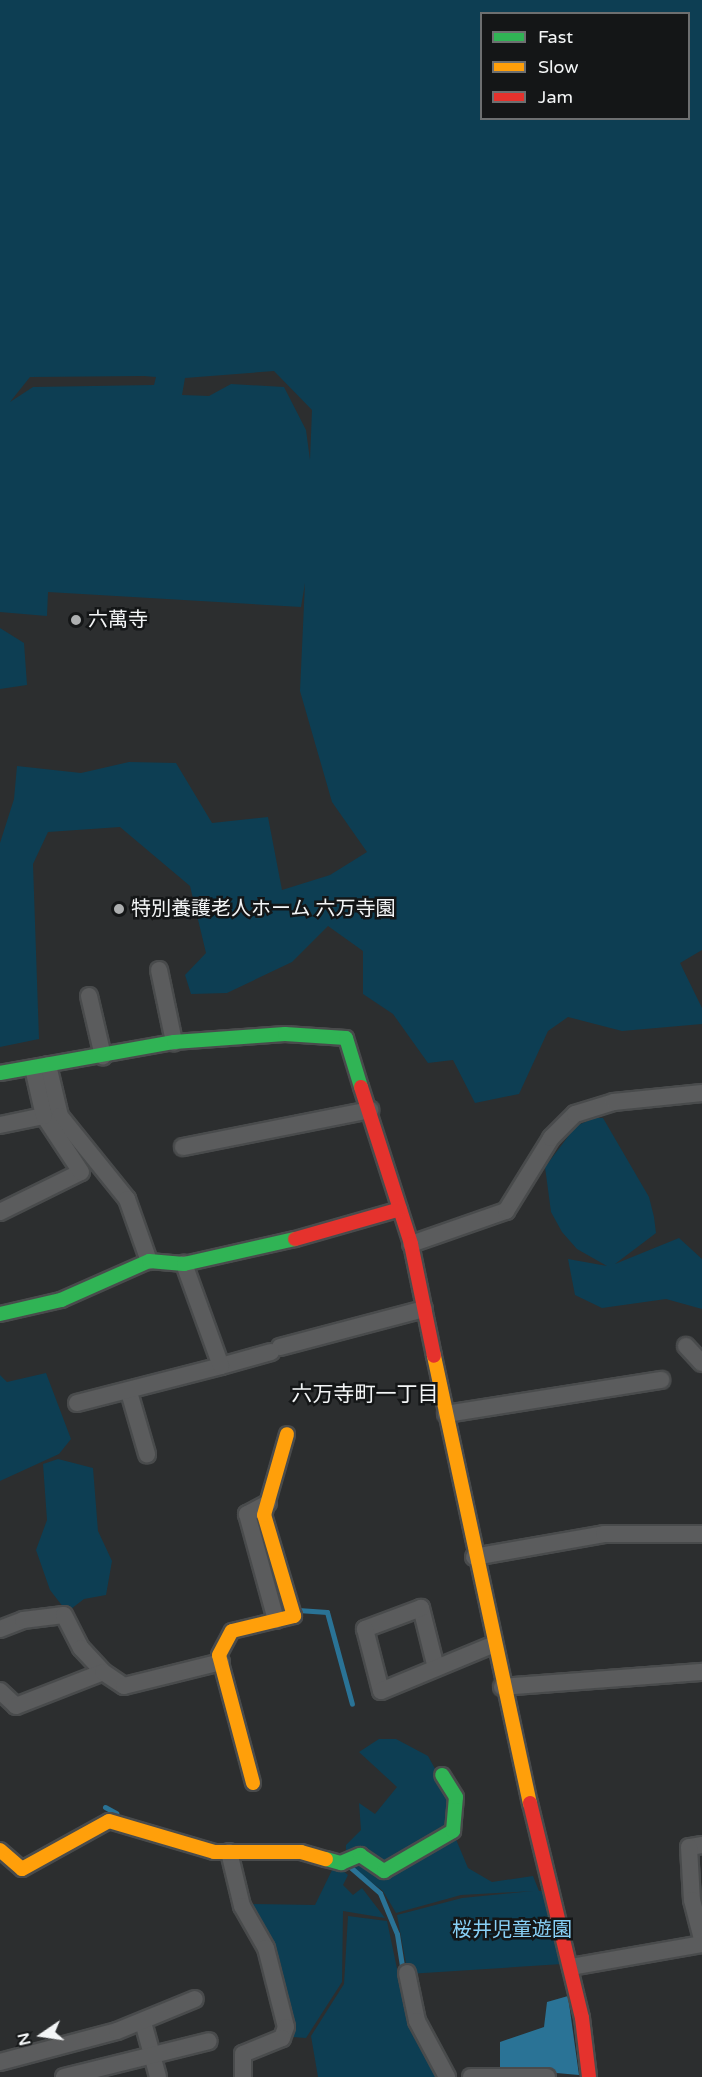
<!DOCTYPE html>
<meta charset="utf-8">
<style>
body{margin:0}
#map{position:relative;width:702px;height:2077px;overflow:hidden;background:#2c2e2f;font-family:"Varela Round","Noto Sans JP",sans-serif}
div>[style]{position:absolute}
.green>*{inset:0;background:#0d3e53}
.water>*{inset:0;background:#2a7396}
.stream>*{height:5px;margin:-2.5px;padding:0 2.5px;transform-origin:2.5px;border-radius:2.5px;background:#2a7396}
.roads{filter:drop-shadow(2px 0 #494b4c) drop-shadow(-2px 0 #494b4c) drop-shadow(0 2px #494b4c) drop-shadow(0 -2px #494b4c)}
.street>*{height:16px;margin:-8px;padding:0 8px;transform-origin:8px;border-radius:8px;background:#5b5c5d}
.fast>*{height:14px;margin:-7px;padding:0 7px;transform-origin:7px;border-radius:7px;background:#30b455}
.slow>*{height:14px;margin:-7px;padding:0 7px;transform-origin:7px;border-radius:7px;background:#ff9f0a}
.jam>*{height:14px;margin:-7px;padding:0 7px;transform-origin:7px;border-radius:7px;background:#e5322d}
.dots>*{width:16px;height:16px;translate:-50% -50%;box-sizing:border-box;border:3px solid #141617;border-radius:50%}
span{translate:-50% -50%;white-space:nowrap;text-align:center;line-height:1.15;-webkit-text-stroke:5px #141617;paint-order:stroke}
.poi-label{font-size:20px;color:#f3f5f6}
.left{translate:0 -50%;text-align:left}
.park-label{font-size:20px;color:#88d0f6}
.neighbourhood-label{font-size:21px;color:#f3f5f6}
.legend{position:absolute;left:480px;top:12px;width:210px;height:108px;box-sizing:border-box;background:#141617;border:2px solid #6d6f70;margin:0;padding:8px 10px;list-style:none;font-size:18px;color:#f3f5f6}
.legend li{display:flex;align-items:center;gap:12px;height:30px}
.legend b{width:30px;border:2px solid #6d6f70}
.north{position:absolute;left:12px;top:2005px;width:60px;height:60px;-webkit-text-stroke:4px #141617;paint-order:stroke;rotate:257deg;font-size:16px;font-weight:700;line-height:24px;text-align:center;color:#f3f5f6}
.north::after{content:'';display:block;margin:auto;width:21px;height:27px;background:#f3f5f6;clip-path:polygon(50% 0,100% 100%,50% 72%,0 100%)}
</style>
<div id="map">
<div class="green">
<div style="clip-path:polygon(evenodd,0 0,702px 0,702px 950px,680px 963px,702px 1008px,702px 1024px,622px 1031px,568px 1017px,548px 1031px,519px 1094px,475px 1103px,453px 1060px,428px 1063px,393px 1014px,363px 994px,363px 951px,328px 926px,292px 962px,227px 993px,191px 994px,185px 975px,206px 953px,190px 886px,120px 827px,48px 832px,33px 864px,39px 1039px,0 1047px,0 843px,14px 799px,17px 766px,81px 773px,129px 762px,176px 763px,212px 823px,268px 817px,282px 890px,330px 875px,367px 852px,332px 802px,300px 691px,305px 583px,301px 607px,48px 592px,47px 616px,0 612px,0 0,482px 14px,688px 14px,688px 118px,482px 118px,482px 14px,0 0,274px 371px,312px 410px,310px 460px,306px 430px,284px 387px,231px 384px,209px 396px,182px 395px,185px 378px,274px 371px,0 0,30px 377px,144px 376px,156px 377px,154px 385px,33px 387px,10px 402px,30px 377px)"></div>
<div style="clip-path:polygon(0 628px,24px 643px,27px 685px,0 689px)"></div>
<div style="clip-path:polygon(594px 1118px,603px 1118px,649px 1197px,654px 1217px,656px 1233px,615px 1264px,679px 1238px,702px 1259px,702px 1309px,666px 1299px,602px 1308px,575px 1295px,568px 1259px,607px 1266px,577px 1249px,562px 1232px,551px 1212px,545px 1167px,576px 1126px)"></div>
<div style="clip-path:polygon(46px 1373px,71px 1439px,59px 1454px,0 1481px,0 1375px,7px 1382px)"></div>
<div style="clip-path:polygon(58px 1459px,93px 1468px,98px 1531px,112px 1561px,106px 1595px,84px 1599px,67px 1612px,50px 1590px,36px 1550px,47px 1520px,43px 1464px)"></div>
<div style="clip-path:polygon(379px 1739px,396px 1739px,428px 1756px,451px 1798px,448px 1831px,384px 1867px,346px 1854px,346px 1845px,361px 1830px,359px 1803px,375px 1814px,397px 1787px,359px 1752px)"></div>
<div style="clip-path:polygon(455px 1837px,468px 1868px,492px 1882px,533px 1876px,539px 1891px,546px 1891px,562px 1964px,408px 1974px,397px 1915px,462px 1898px,533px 1891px,461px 1895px,396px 1913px,383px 1891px,347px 1864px,358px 1859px,384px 1877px)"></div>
<div style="clip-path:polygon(335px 1864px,348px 1875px,343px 1885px,353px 1895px,362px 1888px,385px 1918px,343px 1911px,342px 1982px,306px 2038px,293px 2037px,246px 1904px,315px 1905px)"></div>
<div style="clip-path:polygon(348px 1916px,387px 1921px,410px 2030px,436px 2077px,318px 2077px,311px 2036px,344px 1984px)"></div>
</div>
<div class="water">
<div style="clip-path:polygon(568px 1996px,579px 2075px,500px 2068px,500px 2042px,544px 2027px,547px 2002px)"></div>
</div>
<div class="stream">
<div style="left:298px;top:1610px;width:29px;rotate:4deg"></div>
<div style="left:327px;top:1612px;width:95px;rotate:74.8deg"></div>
<div style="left:105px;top:1807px;width:13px;rotate:29deg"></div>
<div style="left:349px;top:1866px;width:41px;rotate:41.1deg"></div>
<div style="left:380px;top:1893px;width:44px;rotate:67.5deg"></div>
<div style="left:397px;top:1934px;width:39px;rotate:81deg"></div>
</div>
<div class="roads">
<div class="street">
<div style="left:159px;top:970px;width:74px;rotate:78.2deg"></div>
<div style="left:89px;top:996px;width:62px;rotate:76.9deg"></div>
<div style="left:48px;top:1065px;width:52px;rotate:76.8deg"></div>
<div style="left:60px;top:1116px;width:107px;rotate:51.1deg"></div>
<div style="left:127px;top:1199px;width:66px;rotate:70.5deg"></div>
<div style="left:0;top:1125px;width:45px;rotate:-11.6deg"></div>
<div style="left:183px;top:1147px;width:191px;rotate:-11.2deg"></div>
<div style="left:0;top:1212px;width:90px;rotate:-26.3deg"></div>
<div style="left:81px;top:1172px;width:67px;rotate:-123.5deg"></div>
<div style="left:44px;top:1116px;width:49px;rotate:-102.9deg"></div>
<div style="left:411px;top:1244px;width:101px;rotate:-19.2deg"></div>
<div style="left:506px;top:1211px;width:86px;rotate:-58.3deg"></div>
<div style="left:551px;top:1138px;width:34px;rotate:-45deg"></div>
<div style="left:575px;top:1114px;width:41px;rotate:-17.1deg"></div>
<div style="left:614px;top:1102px;width:88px;rotate:-5.8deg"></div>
<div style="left:686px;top:1346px;width:23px;rotate:47deg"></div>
<div style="left:280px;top:1347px;width:149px;rotate:-14.8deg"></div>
<div style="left:221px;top:1366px;width:52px;rotate:-15.6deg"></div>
<div style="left:129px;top:1392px;width:65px;rotate:73.8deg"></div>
<div style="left:77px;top:1403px;width:149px;rotate:-14.4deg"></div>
<div style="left:221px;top:1366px;width:109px;rotate:-109.9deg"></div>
<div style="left:446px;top:1414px;width:218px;rotate:-9deg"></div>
<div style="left:268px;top:1503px;width:24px;rotate:152deg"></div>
<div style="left:247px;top:1514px;width:110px;rotate:74.7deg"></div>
<div style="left:474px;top:1557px;width:132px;rotate:-10deg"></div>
<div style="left:604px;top:1534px;width:98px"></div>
<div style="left:0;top:1629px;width:25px;rotate:-21deg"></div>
<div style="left:23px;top:1620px;width:41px;rotate:-7deg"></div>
<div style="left:64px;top:1615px;width:37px;rotate:63deg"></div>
<div style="left:81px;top:1648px;width:33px;rotate:47deg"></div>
<div style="left:436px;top:1668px;width:62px;rotate:-104deg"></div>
<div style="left:421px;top:1608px;width:60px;rotate:159.4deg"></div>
<div style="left:365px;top:1629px;width:64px;rotate:75.5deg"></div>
<div style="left:381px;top:1691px;width:120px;rotate:-22.5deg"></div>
<div style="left:502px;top:1687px;width:201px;rotate:-4.3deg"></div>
<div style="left:0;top:1691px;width:22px;rotate:43deg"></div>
<div style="left:16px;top:1706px;width:93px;rotate:-21.3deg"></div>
<div style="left:103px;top:1672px;width:25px;rotate:34deg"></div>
<div style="left:124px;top:1686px;width:100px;rotate:-13.9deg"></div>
<div style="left:702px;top:1845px;width:13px;rotate:171deg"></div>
<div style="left:689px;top:1847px;width:53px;rotate:86.8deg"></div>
<div style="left:692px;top:1900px;width:40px;rotate:75.6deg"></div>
<div style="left:229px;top:1852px;width:56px;rotate:76.5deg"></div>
<div style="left:242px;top:1906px;width:48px;rotate:60.3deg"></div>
<div style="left:266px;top:1948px;width:81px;rotate:75.8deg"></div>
<div style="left:286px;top:2027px;width:12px;rotate:110deg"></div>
<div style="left:282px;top:2038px;width:42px;rotate:157.7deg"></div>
<div style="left:243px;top:2054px;width:23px;rotate:90deg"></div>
<div style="left:571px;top:1967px;width:133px;rotate:-10deg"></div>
<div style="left:407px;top:1973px;width:49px;rotate:78.2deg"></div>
<div style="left:417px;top:2021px;width:64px;rotate:61.8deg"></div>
<div style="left:143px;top:2022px;width:57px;rotate:74.7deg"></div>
<div style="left:0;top:2062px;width:121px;rotate:-14.8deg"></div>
<div style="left:117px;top:2031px;width:84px;rotate:-22.3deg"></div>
<div style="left:64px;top:2077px;width:149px;rotate:-13.9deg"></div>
<div style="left:471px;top:2077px;width:76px"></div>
</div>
<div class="fast">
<div style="left:0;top:1073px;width:177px;rotate:-10.1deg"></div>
<div style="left:174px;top:1042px;width:111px;rotate:-4.1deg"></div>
<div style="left:285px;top:1034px;width:61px;rotate:3.8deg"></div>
<div style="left:346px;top:1038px;width:51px;rotate:73deg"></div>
<div style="left:0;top:1314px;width:63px;rotate:-12.9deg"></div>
<div style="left:61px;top:1300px;width:96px;rotate:-23.9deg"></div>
<div style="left:149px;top:1261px;width:35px;rotate:5deg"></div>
<div style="left:184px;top:1264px;width:114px;rotate:-12.7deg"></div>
<div style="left:326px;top:1859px;width:16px;rotate:15deg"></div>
<div style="left:341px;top:1863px;width:21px;rotate:-23deg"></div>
<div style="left:360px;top:1855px;width:29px;rotate:34deg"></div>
<div style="left:384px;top:1871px;width:80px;rotate:-30.1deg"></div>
<div style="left:453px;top:1831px;width:34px;rotate:-85deg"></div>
<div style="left:456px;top:1797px;width:26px;rotate:-122deg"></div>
</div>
<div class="slow">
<div style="left:434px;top:1356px;width:457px;rotate:77.9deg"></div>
<div style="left:253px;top:1783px;width:132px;rotate:-104.9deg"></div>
<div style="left:219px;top:1655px;width:27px;rotate:-62deg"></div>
<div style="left:232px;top:1631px;width:64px;rotate:-13.6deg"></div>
<div style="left:294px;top:1616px;width:105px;rotate:-106.5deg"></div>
<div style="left:264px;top:1515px;width:84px;rotate:-74.1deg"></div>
<div style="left:0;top:1850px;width:29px;rotate:41deg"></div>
<div style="left:22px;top:1869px;width:99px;rotate:-28.9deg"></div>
<div style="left:109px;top:1821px;width:109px;rotate:16.4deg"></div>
<div style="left:214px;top:1852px;width:87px"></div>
<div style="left:301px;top:1852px;width:26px;rotate:16deg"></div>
</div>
<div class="jam">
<div style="left:361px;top:1087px;width:165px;rotate:72.3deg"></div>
<div style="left:411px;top:1244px;width:114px;rotate:78.4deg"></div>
<div style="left:295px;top:1239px;width:109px;rotate:-15.9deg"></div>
<div style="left:530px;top:1803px;width:221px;rotate:76.4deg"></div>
<div style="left:582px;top:2018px;width:59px;rotate:83.2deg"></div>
</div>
</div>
<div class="dots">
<div style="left:76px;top:620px;background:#adafb0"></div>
<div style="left:119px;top:909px;background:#adafb0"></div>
</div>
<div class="poi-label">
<span class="left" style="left:88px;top:620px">六萬寺</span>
<span class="left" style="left:131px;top:909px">特別養護老人ホーム 六万寺園</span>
</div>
<div class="park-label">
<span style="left:512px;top:1930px">桜井児童遊園</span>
</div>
<div class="neighbourhood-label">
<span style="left:365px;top:1395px">六万寺町一丁目</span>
</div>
<ul class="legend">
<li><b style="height:8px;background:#30b455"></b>Fast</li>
<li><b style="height:8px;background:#ff9f0a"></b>Slow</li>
<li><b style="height:8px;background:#e5322d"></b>Jam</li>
</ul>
<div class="north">N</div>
</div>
